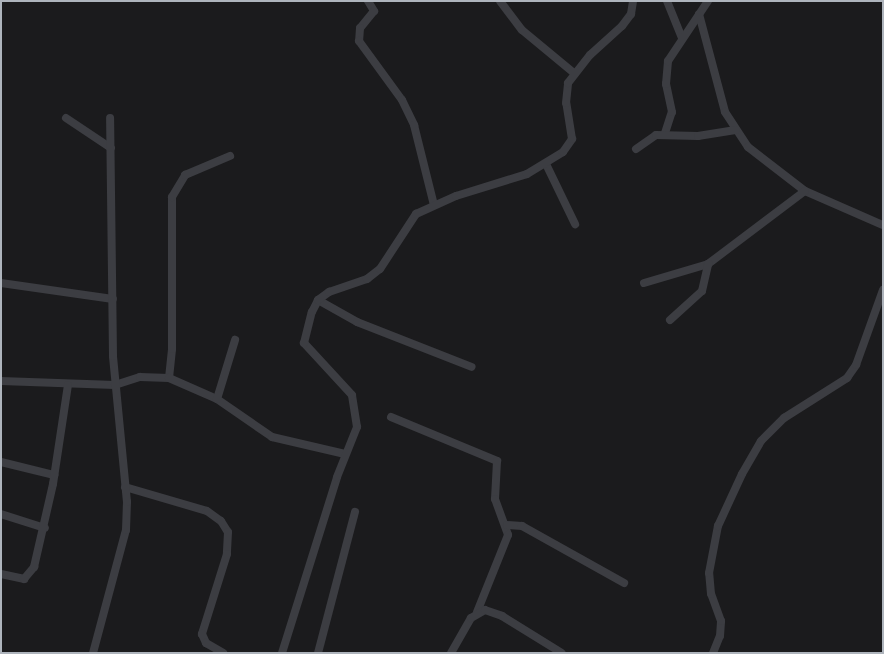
<!DOCTYPE html>
<style>
body{margin:0}
#map{position:relative;width:884px;height:654px;overflow:hidden;background:#1b1b1d;font-family:"Roboto Condensed",sans-serif}
div>[style]{position:absolute}
.minor>*{height:8px;margin:-4px;padding:0 4px;transform-origin:4px;border-radius:4px;background:#3c3d42}
span{translate:-50% -50%;white-space:nowrap;text-align:center;line-height:1.15;-webkit-text-stroke:4px #151618;paint-order:stroke}
.frame{position:absolute;inset:0;border:2px solid #aeb4bc;pointer-events:none}
</style>
<div id="map">
<div class="minor">
<div style="left:368px;top:1px;width:12px;rotate:59deg"></div>
<div style="left:374px;top:11px;width:22px;rotate:129deg"></div>
<div style="left:360px;top:28px;width:13px;rotate:94deg"></div>
<div style="left:359px;top:41px;width:73px;rotate:53.9deg"></div>
<div style="left:402px;top:100px;width:28px;rotate:64deg"></div>
<div style="left:414px;top:125px;width:82px;rotate:76deg"></div>
<div style="left:500px;top:1px;width:36px;rotate:53deg"></div>
<div style="left:522px;top:30px;width:67px;rotate:39.6deg"></div>
<div style="left:667px;top:1px;width:40px;rotate:68deg"></div>
<div style="left:699px;top:14px;width:101px;rotate:75.1deg"></div>
<div style="left:725px;top:112px;width:42px;rotate:56.7deg"></div>
<div style="left:748px;top:147px;width:72px;rotate:37.7deg"></div>
<div style="left:805px;top:191px;width:85px;rotate:23.6deg"></div>
<div style="left:66px;top:118px;width:54px;rotate:33.7deg"></div>
<div style="left:665px;top:133px;width:22px;rotate:-72deg"></div>
<div style="left:672px;top:112px;width:29px;rotate:-102deg"></div>
<div style="left:666px;top:84px;width:23px;rotate:-85deg"></div>
<div style="left:668px;top:61px;width:72px;rotate:-56.3deg"></div>
<div style="left:636px;top:149px;width:24px;rotate:-35deg"></div>
<div style="left:656px;top:135px;width:42px;rotate:1.4deg"></div>
<div style="left:698px;top:136px;width:38px;rotate:-9deg"></div>
<div style="left:546px;top:164px;width:67px;rotate:64.2deg"></div>
<div style="left:1px;top:283px;width:113px;rotate:8.1deg"></div>
<div style="left:644px;top:283px;width:67px;rotate:-16.5deg"></div>
<div style="left:708px;top:264px;width:121px;rotate:-37deg"></div>
<div style="left:318px;top:300px;width:45px;rotate:29.4deg"></div>
<div style="left:357px;top:322px;width:123px;rotate:21.4deg"></div>
<div style="left:670px;top:320px;width:43px;rotate:-42.2deg"></div>
<div style="left:702px;top:291px;width:28px;rotate:-77deg"></div>
<div style="left:169px;top:378px;width:29px;rotate:-84deg"></div>
<div style="left:172px;top:349px;width:152px;rotate:-90deg"></div>
<div style="left:172px;top:197px;width:26px;rotate:-59deg"></div>
<div style="left:185px;top:175px;width:49px;rotate:-22.9deg"></div>
<div style="left:1px;top:381px;width:114px;rotate:2deg"></div>
<div style="left:115px;top:385px;width:26px;rotate:-18deg"></div>
<div style="left:140px;top:377px;width:29px;rotate:2deg"></div>
<div style="left:169px;top:378px;width:52px;rotate:23.6deg"></div>
<div style="left:217px;top:399px;width:67px;rotate:34.6deg"></div>
<div style="left:272px;top:437px;width:75px;rotate:13.1deg"></div>
<div style="left:217px;top:399px;width:62px;rotate:-73deg"></div>
<div style="left:391px;top:417px;width:115px;rotate:22.5deg"></div>
<div style="left:497px;top:461px;width:38px;rotate:93deg"></div>
<div style="left:495px;top:499px;width:38px;rotate:70deg"></div>
<div style="left:508px;top:535px;width:83px;rotate:111.9deg"></div>
<div style="left:1px;top:462px;width:55px;rotate:13.8deg"></div>
<div style="left:125px;top:487px;width:85px;rotate:16.3deg"></div>
<div style="left:207px;top:511px;width:17px;rotate:36deg"></div>
<div style="left:221px;top:521px;width:13px;rotate:58deg"></div>
<div style="left:228px;top:532px;width:22px;rotate:93deg"></div>
<div style="left:227px;top:554px;width:84px;rotate:107.4deg"></div>
<div style="left:202px;top:634px;width:10px;rotate:66deg"></div>
<div style="left:206px;top:643px;width:20px;rotate:30deg"></div>
<div style="left:1px;top:514px;width:46px;rotate:17.7deg"></div>
<div style="left:507px;top:525px;width:15px;rotate:4deg"></div>
<div style="left:522px;top:526px;width:117px;rotate:29.2deg"></div>
<div style="left:1px;top:574px;width:24px;rotate:12deg"></div>
<div style="left:24px;top:579px;width:16px;rotate:-50deg"></div>
<div style="left:34px;top:567px;width:85px;rotate:-77.1deg"></div>
<div style="left:53px;top:484px;width:100px;rotate:-81.4deg"></div>
<div style="left:93px;top:653px;width:127px;rotate:-75deg"></div>
<div style="left:126px;top:530px;width:28px;rotate:-88deg"></div>
<div style="left:127px;top:502px;width:147px;rotate:-95.5deg"></div>
<div style="left:113px;top:356px;width:238px;rotate:-90.7deg"></div>
<div style="left:282px;top:653px;width:184px;rotate:-72.6deg"></div>
<div style="left:337px;top:477px;width:54px;rotate:-68.2deg"></div>
<div style="left:357px;top:427px;width:32px;rotate:-99deg"></div>
<div style="left:352px;top:395px;width:71px;rotate:-132.7deg"></div>
<div style="left:304px;top:343px;width:32px;rotate:-76deg"></div>
<div style="left:312px;top:312px;width:13px;rotate:-63deg"></div>
<div style="left:318px;top:300px;width:14px;rotate:-36deg"></div>
<div style="left:329px;top:292px;width:40px;rotate:-18.9deg"></div>
<div style="left:367px;top:279px;width:16px;rotate:-38deg"></div>
<div style="left:380px;top:269px;width:66px;rotate:-56.8deg"></div>
<div style="left:416px;top:214px;width:44px;rotate:-24.2deg"></div>
<div style="left:456px;top:196px;width:74px;rotate:-17.2deg"></div>
<div style="left:527px;top:174px;width:42px;rotate:-31.4deg"></div>
<div style="left:563px;top:152px;width:16px;rotate:-55deg"></div>
<div style="left:572px;top:139px;width:36px;rotate:-99deg"></div>
<div style="left:566px;top:103px;width:20px;rotate:-84deg"></div>
<div style="left:568px;top:83px;width:36px;rotate:-52deg"></div>
<div style="left:590px;top:55px;width:43px;rotate:-42.2deg"></div>
<div style="left:622px;top:26px;width:15px;rotate:-53deg"></div>
<div style="left:631px;top:14px;width:13px;rotate:-81deg"></div>
<div style="left:318px;top:653px;width:146px;rotate:-75.3deg"></div>
<div style="left:451px;top:653px;width:40px;rotate:-60.3deg"></div>
<div style="left:471px;top:618px;width:16px;rotate:-30deg"></div>
<div style="left:485px;top:610px;width:18px;rotate:19deg"></div>
<div style="left:502px;top:616px;width:70px;rotate:31.7deg"></div>
<div style="left:713px;top:653px;width:18px;rotate:-68deg"></div>
<div style="left:720px;top:636px;width:15px;rotate:-86deg"></div>
<div style="left:721px;top:621px;width:29px;rotate:-110deg"></div>
<div style="left:711px;top:594px;width:21px;rotate:-95deg"></div>
<div style="left:709px;top:573px;width:48px;rotate:-79.2deg"></div>
<div style="left:718px;top:526px;width:57px;rotate:-65.2deg"></div>
<div style="left:742px;top:474px;width:38px;rotate:-60deg"></div>
<div style="left:761px;top:441px;width:33px;rotate:-45deg"></div>
<div style="left:784px;top:418px;width:75px;rotate:-32.4deg"></div>
<div style="left:847px;top:378px;width:16px;rotate:-55deg"></div>
<div style="left:856px;top:365px;width:80px;rotate:-70.2deg"></div>
</div>
<div class="frame"></div>
</div>
